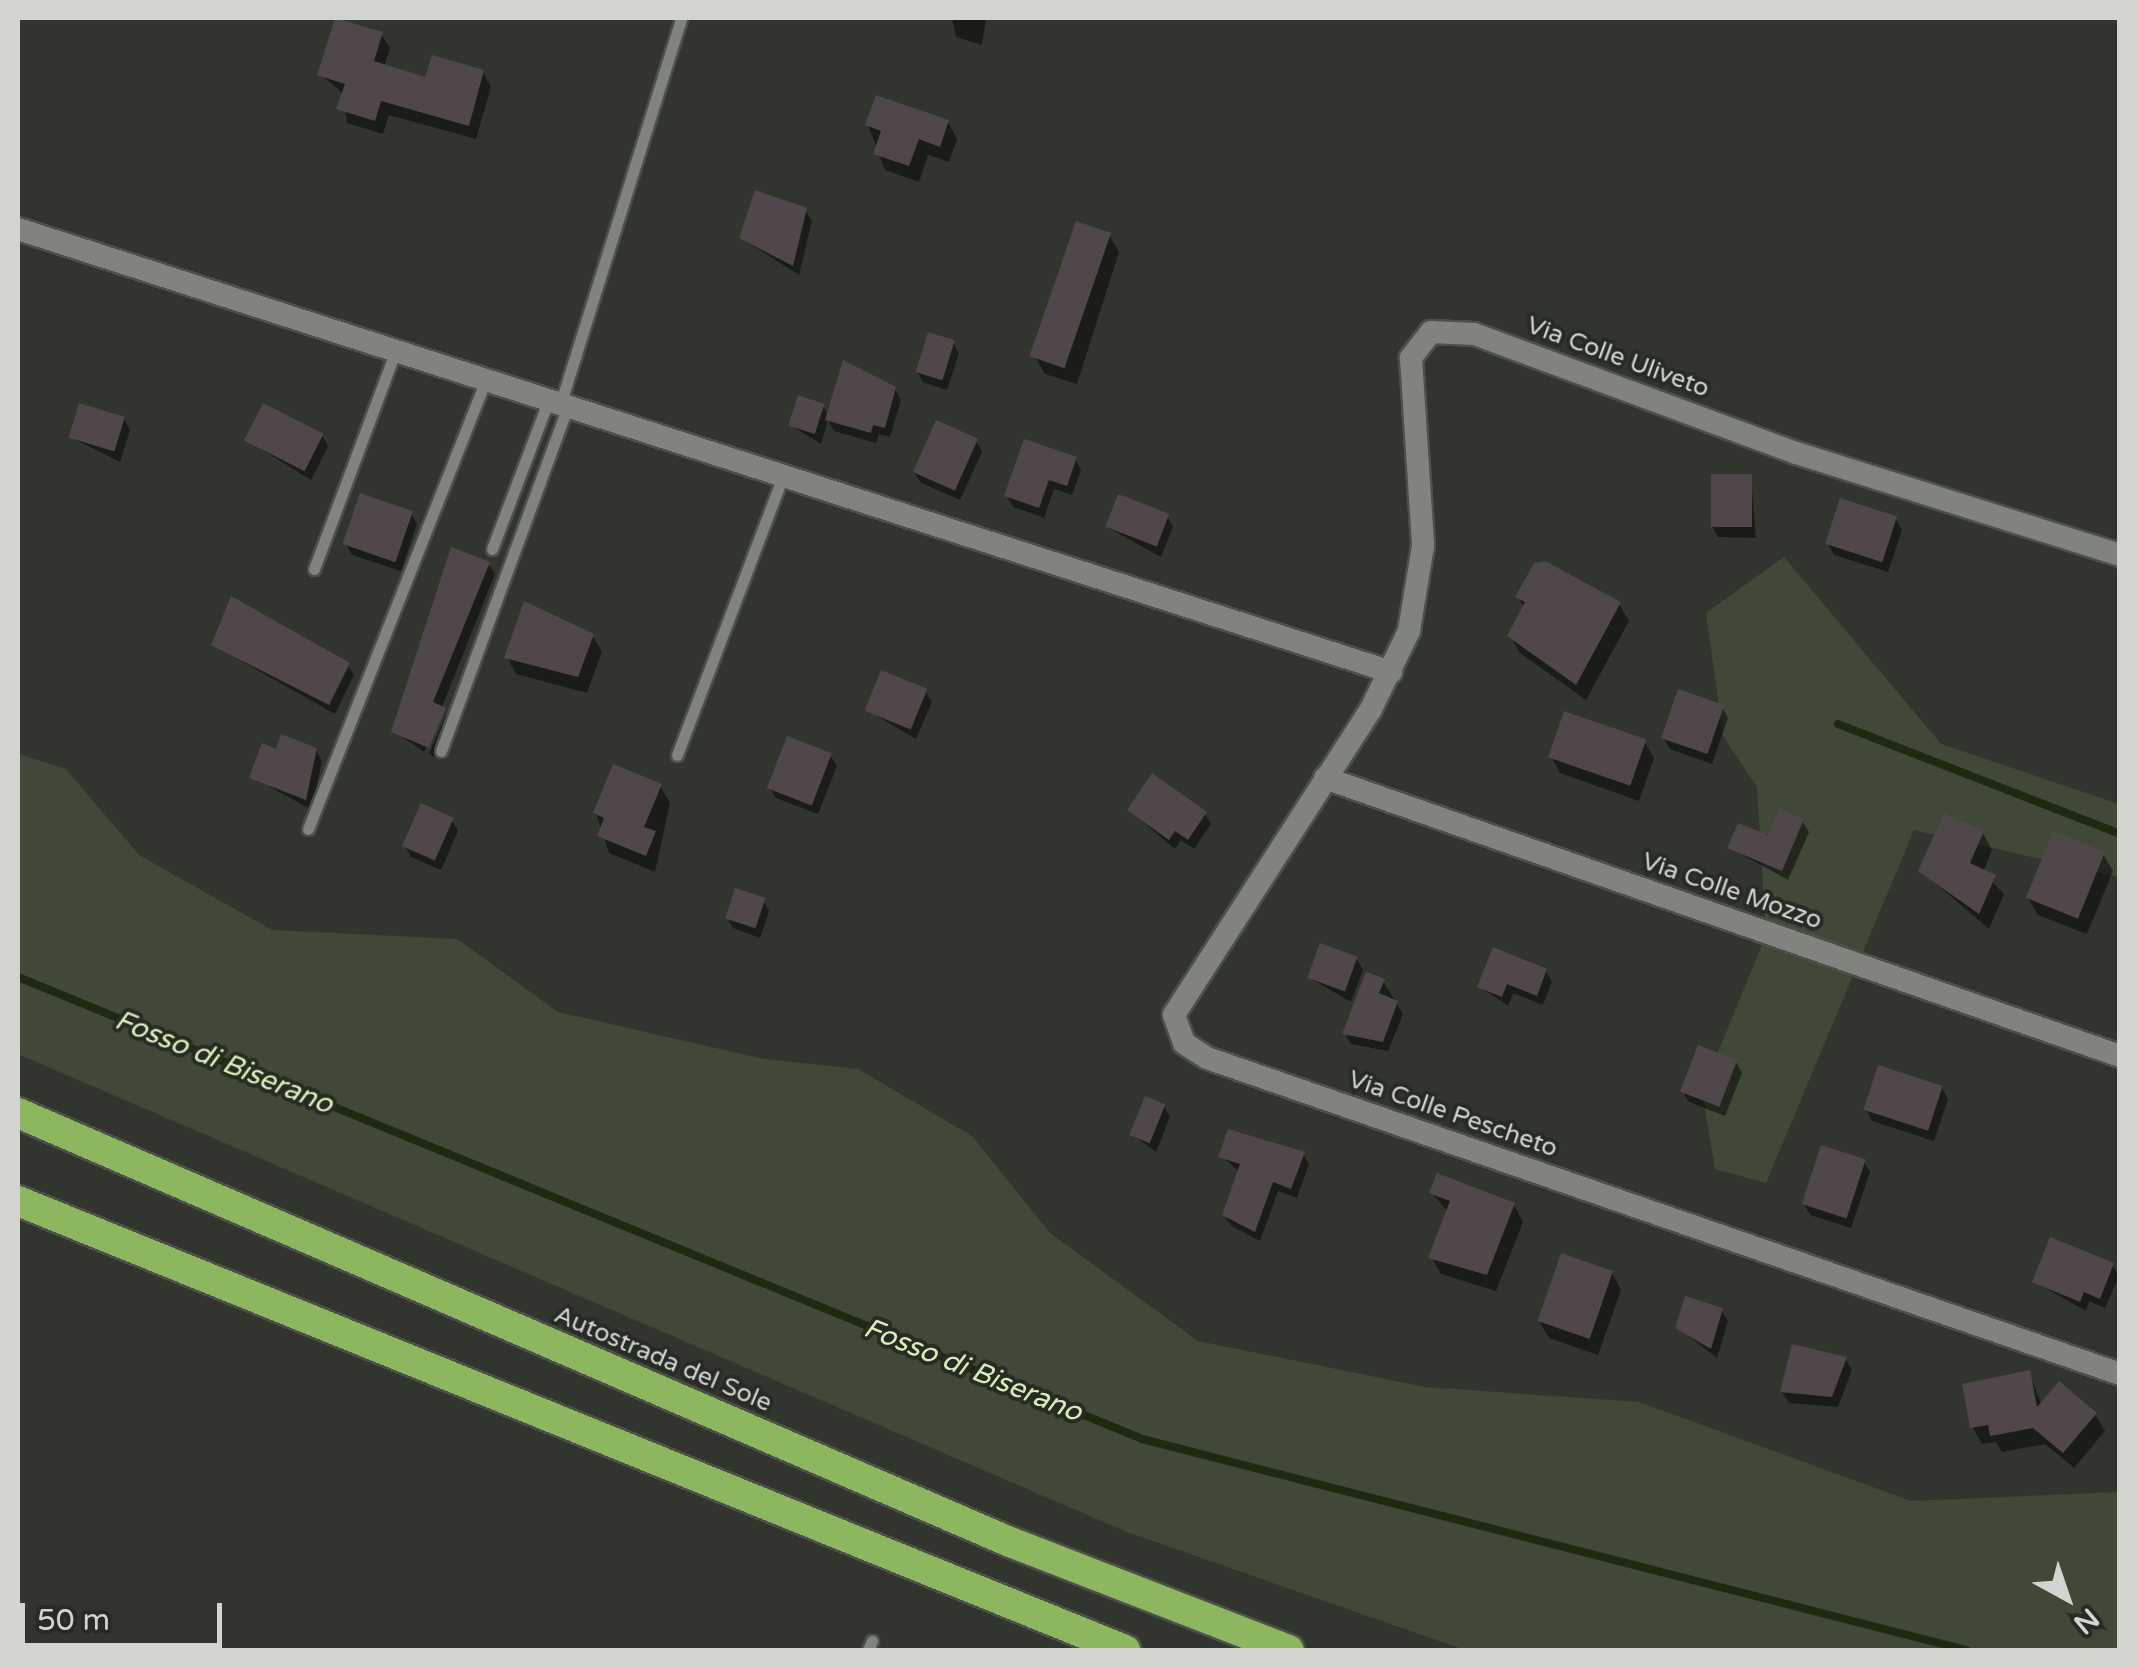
<!DOCTYPE html>
<style>
body{margin:0}
#map{position:relative;width:2137px;height:1668px;overflow:hidden;background:#31352e;font-family:"Varela Round",sans-serif}
div>[style]{position:absolute}
.green>*{inset:0;background:#404937}
.shadow>*{inset:0;background:#0007}
.stream>*{height:8px;margin:-4px;padding:0 4px;transform-origin:4px;border-radius:4px;background:#1d2910}
.building>*{inset:0;background:#50474a;transform-origin:0 0}
.roads{filter:drop-shadow(2px 0 #4d504a) drop-shadow(-2px 0 #4d504a) drop-shadow(0 2px #4d504a) drop-shadow(0 -2px #4d504a)}
.service>*{height:11px;margin:-5.5px;padding:0 5.5px;transform-origin:5.5px;border-radius:5.5px;background:#80847c}
.minor>*{height:22px;margin:-11px;padding:0 11px;transform-origin:11px;border-radius:11px;background:#80847c}
.motorway>*{height:30px;margin:-15px;padding:0 15px;transform-origin:15px;border-radius:15px;background:#8db75f}
span{translate:-50% -50%;white-space:nowrap;text-align:center;line-height:1.15;-webkit-text-stroke:8px #272b24;paint-order:stroke}
.street-label{font-size:25px;color:#d2d4d0}
.water-label{font-size:28px;color:#d4efba;font-style:italic}
.frame{position:absolute;inset:0;border:20px solid #d2d4d0;pointer-events:none}
.north{position:absolute;left:2017px;top:1548px;width:100px;height:100px;-webkit-text-stroke:8px #272b24;paint-order:stroke;rotate:140deg;font-size:28px;font-weight:700;line-height:40px;text-align:center;color:#d2d4d0}
.north::after{content:'';display:block;margin:auto;width:35px;height:45px;background:#d2d4d0;clip-path:polygon(50% 0,100% 100%,50% 72%,0 100%)}
.scale{position:absolute;left:20px;top:1603px;width:202px;height:45px;box-sizing:border-box;border:5px solid #d2d4d0;border-top:0;padding-left:12px;font-size:30px;line-height:35px;white-space:nowrap;color:#d2d4d0;-webkit-text-stroke:8px #272b24;paint-order:stroke}
</style>
<div id="map">
<div class="green">
<div style="clip-path:polygon(1784px 557px,1941px 744px,2119px 804px,2119px 877px,1914px 830px,1766px 1183px,1715px 1169px,1702px 1091px,1766px 935px,1757px 787px,1723px 736px,1706px 613px)"></div>
<div style="clip-path:polygon(18px 754px,66px 769px,139px 855px,272px 930px,457px 939px,558px 1012px,764px 1059px,858px 1069px,972px 1136px,1050px 1233px,1198px 1341px,1425px 1387px,1639px 1402px,1911px 1501px,2119px 1492px,2119px 1650px,1465px 1650px,1127px 1532px,18px 1054px)"></div>
</div>
<div class="shadow">
<div style="clip-path:polygon(952px 18px,986px 18px,982px 45px,956px 37px)"></div>
<div style="clip-path:polygon(381px 34px,390px 48px,384px 67px,427px 81px,483px 72px,491px 87px,476px 139px,389px 115px,383px 134px,347px 123px,344px 94px,320px 74px)"></div>
<div style="clip-path:polygon(948px 122px,957px 139px,949px 162px,928px 155px,919px 182px,885px 170px,868px 125px)"></div>
<div style="clip-path:polygon(805px 210px,812px 221px,799px 275px,741px 238px)"></div>
<div style="clip-path:polygon(1109px 235px,1119px 252px,1077px 384px,1045px 374px,1035px 357px)"></div>
<div style="clip-path:polygon(953px 342px,959px 353px,947px 390px,923px 382px,917px 372px)"></div>
<div style="clip-path:polygon(895px 389px,901px 400px,890px 437px,879px 434px,876px 443px,834px 431px,828px 420px,821px 444px,792px 426px,823px 406px,829px 416px)"></div>
<div style="clip-path:polygon(124px 419px,130px 430px,120px 462px,72px 438px)"></div>
<div style="clip-path:polygon(322px 435px,328px 446px,311px 480px,247px 440px)"></div>
<div style="clip-path:polygon(976px 441px,982px 452px,960px 500px,921px 483px,914px 472px)"></div>
<div style="clip-path:polygon(1075px 459px,1081px 470px,1072px 495px,1054px 489px,1044px 518px,1013px 507px,1007px 496px)"></div>
<div style="clip-path:polygon(1751px 477px,1756px 538px,1718px 537px,1712px 526px)"></div>
<div style="clip-path:polygon(411px 513px,417px 524px,401px 571px,352px 555px,346px 544px)"></div>
<div style="clip-path:polygon(1167px 516px,1173px 527px,1161px 557px,1107px 527px)"></div>
<div style="clip-path:polygon(1896px 519px,1902px 530px,1888px 572px,1834px 555px,1828px 544px)"></div>
<div style="clip-path:polygon(488px 564px,495px 574px,424px 752px,394px 731px)"></div>
<div style="clip-path:polygon(1518px 597px,1619px 604px,1629px 621px,1586px 700px,1520px 653px,1510px 636px,1525px 608px)"></div>
<div style="clip-path:polygon(592px 635px,602px 652px,587px 693px,516px 674px,507px 657px)"></div>
<div style="clip-path:polygon(213px 645px,348px 665px,354px 675px,335px 714px)"></div>
<div style="clip-path:polygon(925px 691px,932px 702px,916px 739px,867px 710px)"></div>
<div style="clip-path:polygon(1722px 707px,1728px 718px,1712px 764px,1670px 749px,1663px 738px)"></div>
<div style="clip-path:polygon(446px 714px,450px 721px,435px 757px,429px 754px)"></div>
<div style="clip-path:polygon(1644px 741px,1654px 758px,1639px 801px,1560px 773px,1551px 756px)"></div>
<div style="clip-path:polygon(316px 750px,322px 761px,312px 810px,252px 777px,277px 752px)"></div>
<div style="clip-path:polygon(830px 755px,837px 766px,818px 814px,776px 798px,770px 788px)"></div>
<div style="clip-path:polygon(660px 786px,670px 803px,655px 872px,609px 853px,596px 813px)"></div>
<div style="clip-path:polygon(1129px 810px,1205px 814px,1211px 824px,1194px 849px,1181px 840px,1175px 849px)"></div>
<div style="clip-path:polygon(452px 820px,458px 831px,441px 870px,411px 857px,405px 846px)"></div>
<div style="clip-path:polygon(1802px 821px,1809px 832px,1788px 880px,1730px 848px)"></div>
<div style="clip-path:polygon(1983px 833px,1992px 850px,1983px 872px,2004px 894px,1989px 929px,1921px 871px)"></div>
<div style="clip-path:polygon(2103px 854px,2113px 871px,2087px 934px,2038px 915px,2028px 898px)"></div>
<div style="clip-path:polygon(763px 900px,769px 911px,760px 938px,733px 928px,727px 918px)"></div>
<div style="clip-path:polygon(1357px 959px,1363px 970px,1351px 1002px,1310px 978px)"></div>
<div style="clip-path:polygon(1546px 971px,1552px 982px,1543px 1005px,1513px 993px,1508px 1006px,1480px 987px)"></div>
<div style="clip-path:polygon(1383px 981px,1403px 1014px,1388px 1051px,1351px 1044px,1345px 1034px)"></div>
<div style="clip-path:polygon(1736px 1062px,1742px 1073px,1725px 1116px,1689px 1102px,1683px 1092px)"></div>
<div style="clip-path:polygon(1942px 1088px,1948px 1099px,1934px 1141px,1872px 1121px,1866px 1110px)"></div>
<div style="clip-path:polygon(1164px 1106px,1170px 1117px,1156px 1152px,1133px 1135px)"></div>
<div style="clip-path:polygon(1303px 1154px,1309px 1164px,1297px 1198px,1278px 1191px,1260px 1241px,1231px 1226px,1224px 1215px,1240px 1172px,1221px 1156px)"></div>
<div style="clip-path:polygon(1864px 1162px,1870px 1172px,1851px 1228px,1810px 1215px,1804px 1204px)"></div>
<div style="clip-path:polygon(1432px 1193px,1514px 1205px,1523px 1222px,1496px 1291px,1441px 1274px,1431px 1257px,1448px 1212px)"></div>
<div style="clip-path:polygon(2112px 1265px,2119px 1276px,2105px 1308px,2089px 1301px,2086px 1311px,2035px 1282px)"></div>
<div style="clip-path:polygon(1612px 1273px,1621px 1290px,1598px 1355px,1549px 1338px,1539px 1321px)"></div>
<div style="clip-path:polygon(1721px 1310px,1728px 1321px,1717px 1358px,1678px 1328px)"></div>
<div style="clip-path:polygon(1846px 1360px,1852px 1370px,1838px 1407px,1789px 1403px,1782px 1392px)"></div>
<div style="clip-path:polygon(2029px 1373px,2042px 1406px,2095px 1414px,2105px 1431px,2074px 1468px,2045px 1444px,2002px 1452px,1996px 1442px,1982px 1444px,1973px 1428px)"></div>
</div>
<div class="stream">
<div style="left:1838px;top:724px;width:303px;rotate:21.3deg"></div>
<div style="left:18px;top:977px;width:1215px;rotate:22.34deg"></div>
<div style="left:1142px;top:1439px;width:851px;rotate:14.36deg"></div>
</div>
<div class="building">
<div style="clip-path:polygon(335px 18px,383px 32px,374px 61px,425px 77px,432px 55px,484px 70px,469px 126px,381px 101px,375px 121px,336px 109px,345px 84px,317px 75px)"></div>
<div style="clip-path:polygon(876px 95px,949px 120px,940px 147px,919px 139px,909px 166px,873px 154px,881px 131px,865px 125px)"></div>
<div style="clip-path:polygon(755px 190px,807px 208px,793px 266px,739px 238px)"></div>
<div style="left:1076px;top:221px;width:37px;height:143px;rotate:19deg"></div>
<div style="left:928px;top:332px;width:28px;height:42px;rotate:17deg"></div>
<div style="clip-path:polygon(843px 360px,896px 387px,885px 428px,873px 425px,871px 433px,825px 420px)"></div>
<div style="left:798px;top:395px;width:28px;height:32px;rotate:18deg"></div>
<div style="left:79px;top:403px;width:48px;height:36px;rotate:17deg"></div>
<div style="left:263px;top:403px;width:68px;height:42px;rotate:27deg"></div>
<div style="left:936px;top:420px;width:46px;height:57px;rotate:24deg"></div>
<div style="clip-path:polygon(1024px 439px,1077px 457px,1067px 486px,1049px 480px,1039px 508px,1004px 496px)"></div>
<div style="left:1711px;top:474px;width:41px;height:53px"></div>
<div style="left:360px;top:493px;width:56px;height:54px;rotate:19deg"></div>
<div style="left:1118px;top:494px;width:55px;height:35px;rotate:21deg"></div>
<div style="left:1840px;top:498px;width:60px;height:48px;rotate:18deg"></div>
<div style="clip-path:polygon(451px 547px,490px 562px,433px 702px,446px 708px,429px 748px,391px 732px)"></div>
<div style="clip-path:polygon(1545px 561px,1621px 602px,1576px 685px,1507px 636px,1525px 602px,1515px 597px,1534px 563px)"></div>
<div style="clip-path:polygon(231px 596px,350px 663px,329px 705px,211px 645px)"></div>
<div style="clip-path:polygon(524px 601px,594px 634px,578px 677px,504px 658px)"></div>
<div style="left:881px;top:670px;width:50px;height:44px;rotate:22deg"></div>
<div style="left:1678px;top:689px;width:49px;height:52px;rotate:19deg"></div>
<div style="left:1564px;top:711px;width:87px;height:49px;rotate:19deg"></div>
<div style="clip-path:polygon(281px 734px,317px 748px,306px 800px,249px 778px,262px 743px,276px 749px)"></div>
<div style="left:787px;top:736px;width:48px;height:56px;rotate:21deg"></div>
<div style="clip-path:polygon(613px 764px,662px 784px,644px 827px,656px 831px,646px 856px,597px 836px,604px 818px,593px 813px)"></div>
<div style="clip-path:polygon(1152px 773px,1207px 812px,1188px 840px,1175px 831px,1169px 840px,1127px 810px)"></div>
<div style="left:421px;top:803px;width:36px;height:47px;rotate:24deg"></div>
<div style="clip-path:polygon(1779px 808px,1804px 819px,1782px 871px,1727px 848px,1738px 823px,1768px 835px)"></div>
<div style="clip-path:polygon(1944px 813px,1984px 831px,1970px 863px,1996px 875px,1979px 914px,1918px 871px)"></div>
<div style="left:2053px;top:831px;width:56px;height:72px;rotate:22deg"></div>
<div style="left:735px;top:888px;width:32px;height:32px;rotate:18deg"></div>
<div style="left:1320px;top:943px;width:40px;height:37px;rotate:20deg"></div>
<div style="clip-path:polygon(1493px 947px,1547px 969px,1537px 996px,1507px 984px,1502px 997px,1477px 987px)"></div>
<div style="clip-path:polygon(1366px 972px,1385px 979px,1379px 993px,1398px 1001px,1383px 1042px,1342px 1034px)"></div>
<div style="left:1698px;top:1045px;width:42px;height:50px;rotate:21deg"></div>
<div style="left:1878px;top:1065px;width:68px;height:47px;rotate:18deg"></div>
<div style="left:1145px;top:1096px;width:22px;height:42px;rotate:22deg"></div>
<div style="clip-path:polygon(1228px 1129px,1305px 1152px,1291px 1189px,1273px 1182px,1255px 1232px,1222px 1215px,1240px 1164px,1218px 1157px)"></div>
<div style="left:1821px;top:1145px;width:47px;height:62px;rotate:18deg"></div>
<div style="clip-path:polygon(1437px 1173px,1515px 1203px,1487px 1275px,1428px 1258px,1450px 1201px,1429px 1193px)"></div>
<div style="clip-path:polygon(2050px 1237px,2114px 1263px,2100px 1299px,2084px 1292px,2080px 1302px,2032px 1282px)"></div>
<div style="left:1561px;top:1253px;width:55px;height:72px;rotate:19deg"></div>
<div style="clip-path:polygon(1685px 1296px,1723px 1308px,1711px 1349px,1675px 1328px)"></div>
<div style="clip-path:polygon(1792px 1344px,1847px 1357px,1832px 1397px,1780px 1392px)"></div>
<div style="clip-path:polygon(2030px 1370px,2037px 1407px,2059px 1381px,2097px 1413px,2063px 1453px,2033px 1428px,1990px 1436px,1988px 1425px,1970px 1428px,1962px 1384px)"></div>
</div>
<div class="roads">
<div class="service">
<div style="left:561px;top:402px;width:402px;rotate:-72.6deg"></div>
<div style="left:492px;top:549px;width:160px;rotate:-69.2deg"></div>
<div style="left:314px;top:569px;width:234px;rotate:-69.5deg"></div>
<div style="left:441px;top:751px;width:369px;rotate:-69.8deg"></div>
<div style="left:677px;top:755px;width:301px;rotate:-69.2deg"></div>
<div style="left:308px;top:829px;width:484px;rotate:-68.4deg"></div>
<div style="left:868px;top:1650px;width:10px;rotate:-66deg"></div>
</div>
<div class="minor">
<div style="left:18px;top:229px;width:1443px;rotate:17.88deg"></div>
<div style="left:2120px;top:555px;width:340px;rotate:-162.5deg"></div>
<div style="left:1796px;top:453px;width:343px;rotate:-159.7deg"></div>
<div style="left:1474px;top:334px;width:43px;rotate:-177.3deg"></div>
<div style="left:1431px;top:332px;width:33px;rotate:128deg"></div>
<div style="left:1411px;top:358px;width:188px;rotate:86.3deg"></div>
<div style="left:1423px;top:546px;width:86px;rotate:99.4deg"></div>
<div style="left:1409px;top:631px;width:87px;rotate:116deg"></div>
<div style="left:1371px;top:709px;width:364px;rotate:122.8deg"></div>
<div style="left:1174px;top:1015px;width:30px;rotate:70deg"></div>
<div style="left:1184px;top:1043px;width:27px;rotate:33deg"></div>
<div style="left:1207px;top:1058px;width:966px;rotate:19.09deg"></div>
<div style="left:1325px;top:778px;width:842px;rotate:19.27deg"></div>
</div>
<div class="motorway">
<div style="left:18px;top:1113px;width:1081px;rotate:23.39deg"></div>
<div style="left:1010px;top:1542px;width:299px;rotate:21.2deg"></div>
<div style="left:18px;top:1201px;width:1195px;rotate:22.08deg"></div>
</div>
</div>
<div class="street-label">
<span style="left:1618px;top:357px;rotate:20deg">Via Colle Uliveto</span>
<span style="left:1732px;top:891px;rotate:19deg">Via Colle Mozzo</span>
<span style="left:1453px;top:1114px;rotate:19deg">Via Colle Pescheto</span>
<span style="left:663px;top:1359px;rotate:23deg">Autostrada del Sole</span>
</div>
<div class="water-label">
<span style="left:224px;top:1062px;rotate:22deg">Fosso di Biserano</span>
<span style="left:973px;top:1370px;rotate:22deg">Fosso di Biserano</span>
</div>
<div class="frame"></div>
<div class="north">N</div>
<div class="scale">50 m</div>
</div>
